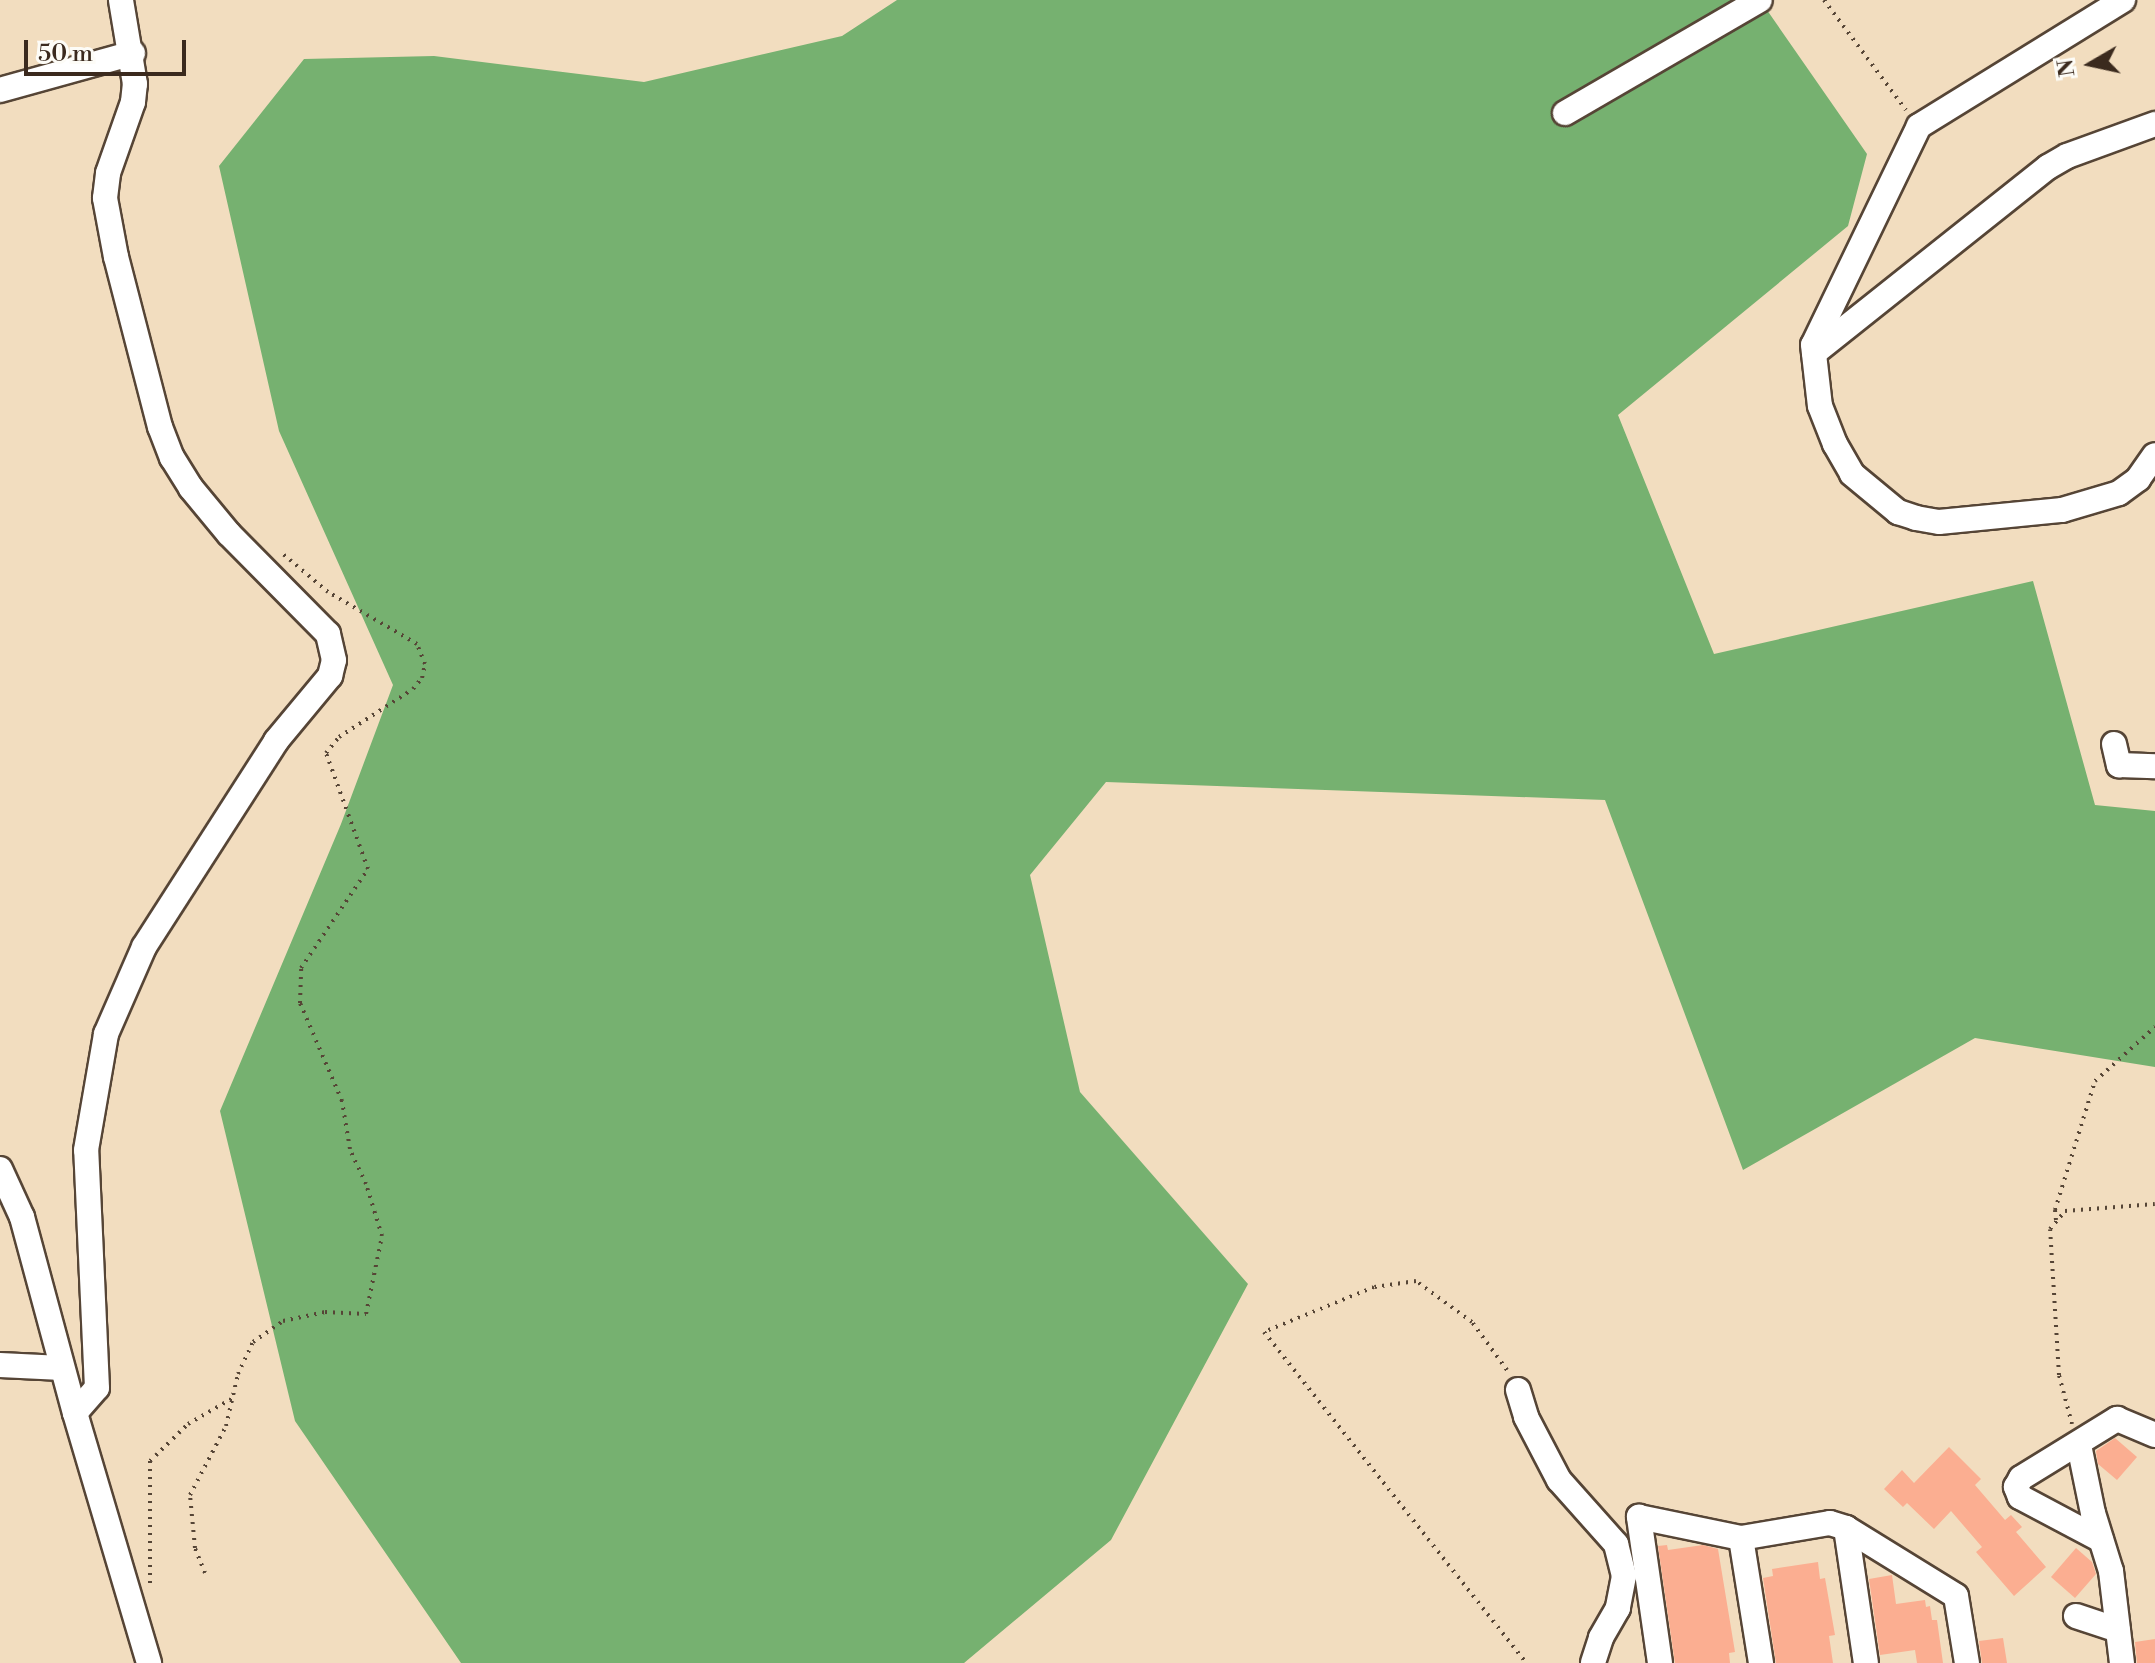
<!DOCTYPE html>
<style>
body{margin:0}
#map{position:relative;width:2155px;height:1663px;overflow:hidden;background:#f2ddbf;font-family:"Libre Bodoni",serif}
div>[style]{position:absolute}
.forest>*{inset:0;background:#76b170}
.building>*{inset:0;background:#fbae91}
.path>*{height:4px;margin-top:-2px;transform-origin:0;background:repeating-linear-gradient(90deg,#564536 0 2px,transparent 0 8px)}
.roads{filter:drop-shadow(2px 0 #564536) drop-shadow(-2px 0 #564536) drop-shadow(0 2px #564536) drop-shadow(0 -2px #564536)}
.minor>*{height:24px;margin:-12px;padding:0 12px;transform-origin:12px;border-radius:12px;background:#fff}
span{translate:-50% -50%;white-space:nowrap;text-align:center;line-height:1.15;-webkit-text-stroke:8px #fdfcf7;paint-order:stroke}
.north{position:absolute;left:2051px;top:24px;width:80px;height:80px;-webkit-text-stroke:6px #fdfcf7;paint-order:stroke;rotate:261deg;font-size:22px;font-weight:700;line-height:32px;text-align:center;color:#3b2a1e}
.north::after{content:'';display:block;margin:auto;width:28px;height:36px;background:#3b2a1e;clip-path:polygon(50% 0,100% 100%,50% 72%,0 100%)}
.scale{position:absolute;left:24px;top:40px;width:162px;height:36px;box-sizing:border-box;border:4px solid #3b2a1e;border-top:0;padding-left:10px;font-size:24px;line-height:28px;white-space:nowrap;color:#3b2a1e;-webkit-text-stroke:6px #fdfcf7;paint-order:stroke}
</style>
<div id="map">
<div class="forest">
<div style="clip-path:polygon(897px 0,1760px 0,1867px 154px,1848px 226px,1618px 415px,1714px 654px,2033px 581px,2095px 805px,2155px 811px,2155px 1067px,1975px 1038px,1743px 1170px,1605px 800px,1106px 782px,1030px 875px,1080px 1092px,1248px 1284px,1111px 1540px,964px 1663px,461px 1663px,295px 1421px,220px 1111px,341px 824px,393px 685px,279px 431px,219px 166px,304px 59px,434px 56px,644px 82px,842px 36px)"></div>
</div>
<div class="building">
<div style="clip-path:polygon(2115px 1438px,2137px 1457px,2117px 1480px,2098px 1464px,2096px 1451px)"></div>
<div style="clip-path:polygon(1949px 1447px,1981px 1479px,1975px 1485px,2005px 1520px,2011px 1515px,2022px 1527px,2016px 1532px,2046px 1567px,2014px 1596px,1976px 1552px,1982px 1547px,1951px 1511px,1934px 1529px,1907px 1503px,1903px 1507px,1884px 1489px,1902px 1470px,1914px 1483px)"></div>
<div style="clip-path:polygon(1667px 1545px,1668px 1550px,1703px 1545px,1718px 1549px,1735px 1652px,1729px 1653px,1730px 1663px,1675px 1663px,1658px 1546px)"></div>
<div style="clip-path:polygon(2076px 1548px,2092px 1562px,2096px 1574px,2075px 1598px,2051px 1577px)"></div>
<div style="clip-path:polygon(1818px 1562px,1820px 1579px,1825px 1578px,1835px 1635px,1829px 1636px,1833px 1663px,1776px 1663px,1763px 1578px,1773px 1576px,1772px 1569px)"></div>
<div style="clip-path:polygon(1892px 1575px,1896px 1604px,1925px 1600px,1926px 1607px,1930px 1606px,1932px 1620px,1937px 1620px,1943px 1663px,1917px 1663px,1915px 1650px,1880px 1655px,1869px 1579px)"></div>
<div style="clip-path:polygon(2003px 1638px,2007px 1663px,1982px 1663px,1979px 1641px)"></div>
<div style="clip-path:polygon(2155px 1639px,2155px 1663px,2137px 1663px,2135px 1642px)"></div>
</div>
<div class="path">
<div style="left:1824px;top:0;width:137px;rotate:53.3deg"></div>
<div style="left:2056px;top:1220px;width:10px;rotate:-96deg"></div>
<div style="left:2055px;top:1210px;width:135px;rotate:-72.8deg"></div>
<div style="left:2095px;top:1081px;width:81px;rotate:-42deg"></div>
<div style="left:1507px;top:1370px;width:59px;rotate:-126.1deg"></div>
<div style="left:1472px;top:1322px;width:69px;rotate:-143.8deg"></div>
<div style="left:1416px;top:1281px;width:42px;rotate:171.9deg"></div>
<div style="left:1374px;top:1287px;width:119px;rotate:157.8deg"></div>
<div style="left:1264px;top:1332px;width:422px;rotate:51.6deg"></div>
<div style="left:2072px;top:1424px;width:51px;rotate:-104.9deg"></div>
<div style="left:2059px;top:1375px;width:146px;rotate:-93.5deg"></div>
<div style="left:2050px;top:1229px;width:23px;rotate:-50deg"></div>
<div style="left:2065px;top:1211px;width:90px;rotate:-4.4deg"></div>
<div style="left:205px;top:1573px;width:27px;rotate:-112deg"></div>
<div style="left:195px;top:1548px;width:53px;rotate:-95.4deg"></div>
<div style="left:190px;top:1495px;width:78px;rotate:-62.4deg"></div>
<div style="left:226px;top:1426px;width:53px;rotate:-77deg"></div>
<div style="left:238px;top:1374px;width:35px;rotate:-65deg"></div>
<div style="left:253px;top:1342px;width:37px;rotate:-35deg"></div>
<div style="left:283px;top:1321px;width:43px;rotate:-12.1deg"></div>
<div style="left:325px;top:1312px;width:41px;rotate:2.8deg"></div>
<div style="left:366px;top:1314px;width:80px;rotate:-78.4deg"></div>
<div style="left:382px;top:1236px;width:54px;rotate:-107.1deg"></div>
<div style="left:366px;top:1184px;width:38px;rotate:-115deg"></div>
<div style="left:350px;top:1149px;width:49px;rotate:-99.5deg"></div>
<div style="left:342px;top:1101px;width:107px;rotate:-113.2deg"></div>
<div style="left:300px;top:1003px;width:35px;rotate:-88deg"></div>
<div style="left:301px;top:968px;width:120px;rotate:-55.9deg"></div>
<div style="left:368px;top:869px;width:123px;rotate:-109.9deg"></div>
<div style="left:326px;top:753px;width:21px;rotate:-51deg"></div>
<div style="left:339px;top:737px;width:88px;rotate:-33deg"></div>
<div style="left:413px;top:689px;width:14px;rotate:-51deg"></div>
<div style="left:422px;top:678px;width:14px;rotate:-78deg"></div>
<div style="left:425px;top:664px;width:22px;rotate:-112deg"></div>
<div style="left:417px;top:644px;width:103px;rotate:-149.7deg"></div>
<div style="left:328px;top:592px;width:59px;rotate:-139.8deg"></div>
<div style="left:150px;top:1583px;width:122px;rotate:-90deg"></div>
<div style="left:150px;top:1461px;width:53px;rotate:-44.2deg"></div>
<div style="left:188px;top:1424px;width:52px;rotate:-30deg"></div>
</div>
<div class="roads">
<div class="minor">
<div style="left:2123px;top:0;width:240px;rotate:148.3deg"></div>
<div style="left:1919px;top:126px;width:243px;rotate:115.8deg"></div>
<div style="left:1813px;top:345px;width:61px;rotate:83.5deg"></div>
<div style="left:1820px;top:406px;width:41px;rotate:68.5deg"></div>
<div style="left:1835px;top:444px;width:34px;rotate:60deg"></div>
<div style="left:1852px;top:474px;width:60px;rotate:39.6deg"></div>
<div style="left:1898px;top:512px;width:19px;rotate:18deg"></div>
<div style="left:1916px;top:518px;width:23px;rotate:10deg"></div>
<div style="left:1939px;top:522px;width:124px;rotate:-5.6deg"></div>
<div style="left:2062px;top:510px;width:59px;rotate:-16.6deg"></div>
<div style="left:2119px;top:493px;width:24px;rotate:-36deg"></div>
<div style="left:2138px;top:479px;width:29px;rotate:-55deg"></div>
<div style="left:0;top:90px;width:138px;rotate:-15.5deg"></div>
<div style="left:1565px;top:113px;width:225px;rotate:-30.1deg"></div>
<div style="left:1814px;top:353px;width:299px;rotate:-38.5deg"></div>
<div style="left:2048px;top:167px;width:22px;rotate:-30deg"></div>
<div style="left:2067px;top:156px;width:94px;rotate:-20deg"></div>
<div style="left:2114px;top:744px;width:22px;rotate:77deg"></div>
<div style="left:2119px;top:765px;width:36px;rotate:2deg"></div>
<div style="left:0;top:1169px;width:53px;rotate:65.4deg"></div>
<div style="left:22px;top:1217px;width:203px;rotate:74.9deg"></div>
<div style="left:75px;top:1413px;width:261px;rotate:73.5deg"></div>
<div style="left:0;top:1365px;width:62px;rotate:2.8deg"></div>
<div style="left:1518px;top:1390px;width:28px;rotate:73deg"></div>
<div style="left:1526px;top:1417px;width:71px;rotate:62.4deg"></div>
<div style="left:1559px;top:1480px;width:86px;rotate:48.3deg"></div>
<div style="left:1616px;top:1544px;width:33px;rotate:76deg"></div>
<div style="left:1624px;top:1576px;width:33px;rotate:101deg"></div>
<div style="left:1618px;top:1608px;width:34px;rotate:120deg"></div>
<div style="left:1601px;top:1638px;width:26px;rotate:108deg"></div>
<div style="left:75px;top:1413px;width:33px;rotate:-49deg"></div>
<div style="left:97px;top:1388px;width:238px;rotate:-92.6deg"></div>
<div style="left:86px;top:1150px;width:118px;rotate:-80.2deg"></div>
<div style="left:106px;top:1034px;width:95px;rotate:-66.4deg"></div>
<div style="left:144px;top:947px;width:245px;rotate:-57.3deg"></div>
<div style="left:276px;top:741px;width:85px;rotate:-50.3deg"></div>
<div style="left:330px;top:676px;width:16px;rotate:-76deg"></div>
<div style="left:334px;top:660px;width:27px;rotate:-103deg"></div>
<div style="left:328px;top:634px;width:141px;rotate:-134.7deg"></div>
<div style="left:229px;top:534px;width:60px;rotate:-129.6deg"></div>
<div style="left:191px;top:488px;width:36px;rotate:-122deg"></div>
<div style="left:172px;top:458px;width:33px;rotate:-111deg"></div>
<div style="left:160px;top:427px;width:176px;rotate:-104.5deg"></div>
<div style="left:116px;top:257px;width:60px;rotate:-100.6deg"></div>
<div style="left:105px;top:198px;width:25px;rotate:-83deg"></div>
<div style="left:108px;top:173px;width:75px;rotate:-70.6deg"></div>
<div style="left:133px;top:102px;width:18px;rotate:-84deg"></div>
<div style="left:135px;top:84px;width:85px;rotate:-99.5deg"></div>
<div style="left:2079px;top:1445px;width:69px;rotate:78.4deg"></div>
<div style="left:2093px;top:1513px;width:61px;rotate:72.8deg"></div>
<div style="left:2111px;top:1571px;width:93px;rotate:83.2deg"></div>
<div style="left:1846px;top:1528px;width:136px;rotate:81.6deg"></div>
<div style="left:1741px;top:1538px;width:127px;rotate:80.9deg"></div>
<div style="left:2101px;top:1540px;width:92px;rotate:-152deg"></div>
<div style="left:2020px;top:1497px;width:11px;rotate:-112deg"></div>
<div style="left:2016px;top:1487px;width:10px;rotate:-61deg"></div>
<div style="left:2021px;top:1478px;width:113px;rotate:-31.6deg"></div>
<div style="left:2117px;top:1419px;width:41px;rotate:22.8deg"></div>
<div style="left:2076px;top:1616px;width:44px;rotate:18.4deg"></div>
<div style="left:1660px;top:1663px;width:148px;rotate:-98.2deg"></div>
<div style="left:1639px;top:1517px;width:104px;rotate:11.6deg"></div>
<div style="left:1741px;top:1538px;width:90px;rotate:-9.6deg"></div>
<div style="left:1830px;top:1523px;width:17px;rotate:17deg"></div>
<div style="left:1846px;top:1528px;width:129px;rotate:31.7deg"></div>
<div style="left:1956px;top:1596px;width:68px;rotate:80.7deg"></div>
</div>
</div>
<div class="north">N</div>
<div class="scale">50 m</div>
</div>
